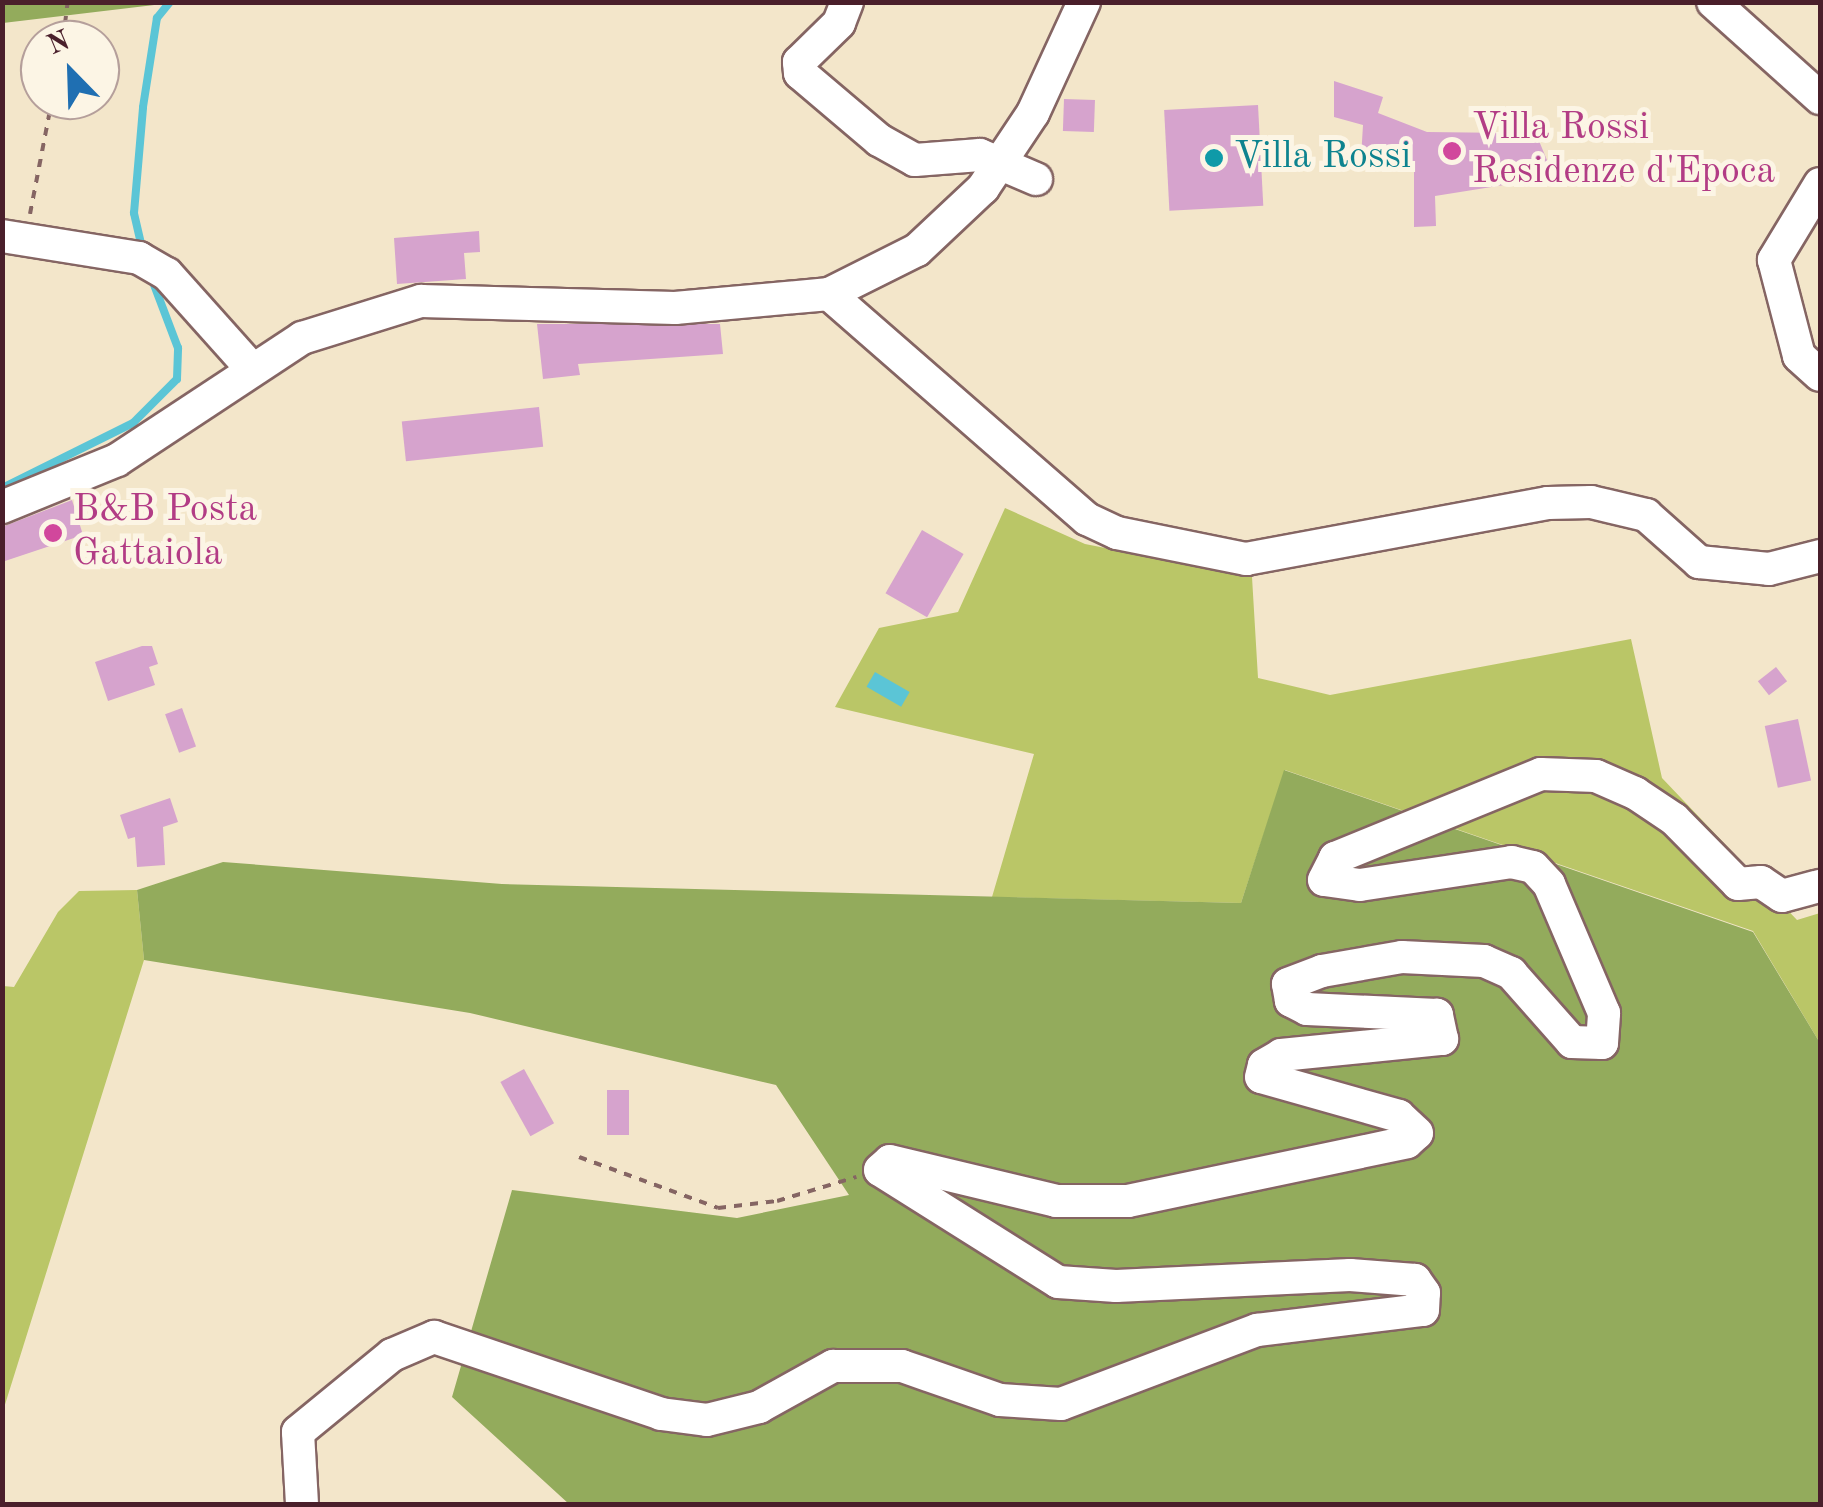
<!DOCTYPE html>
<style>
body{margin:0}
#map{position:relative;width:1823px;height:1507px;overflow:hidden;background:#f3e6ca;font-family:"Old Standard TT",serif}
div>[style]{position:absolute}
.green>*{inset:0;background:#bac667}
.forest>*{inset:0;background:#93ab5c}
.water>*{inset:0;background:#5bc5d6;transform-origin:0 0}
.stream>*{height:8px;margin:-4px;padding:0 4px;transform-origin:4px;border-radius:4px;background:#5bc5d6}
.building>*{inset:0;background:#d6a3cd;transform-origin:0 0}
.path>*{height:4px;margin-top:-2px;transform-origin:0;background:repeating-linear-gradient(90deg,#856563 0 8px,transparent 0 16px)}
.roads{filter:drop-shadow(2px 0 #856563) drop-shadow(-2px 0 #856563) drop-shadow(0 2px #856563) drop-shadow(0 -2px #856563)}
.minor>*{height:32px;margin:-16px;padding:0 16px;transform-origin:16px;border-radius:16px;background:#fff}
.dots>*{width:28px;height:28px;translate:-50% -50%;box-sizing:border-box;border:5px solid #fcf5e5;border-radius:50%}
span{translate:-50% -50%;white-space:nowrap;text-align:center;line-height:1.15;-webkit-text-stroke:10px #fcf5e5;paint-order:stroke}
.hotel-label{font-size:38px;color:#b23c85}
.left{translate:0 -50%;text-align:left}
.culture-label{font-size:38px;color:#0d838f}
.frame{position:absolute;inset:0;border:5px solid #4a1f2b;pointer-events:none}
.north{position:absolute;left:20px;top:20px;width:100px;height:100px;box-sizing:border-box;background:#fcf5e5;border:2px solid #b59f9b;border-radius:50%;rotate:337deg;font-size:28px;font-weight:700;line-height:40px;text-align:center;color:#4a1f2b}
.north::after{content:'';display:block;margin:auto;width:35px;height:45px;background:#1f6fb2;clip-path:polygon(50% 0,100% 100%,50% 72%,0 100%)}
</style>
<div id="map">
<div class="green">
<div style="clip-path:polygon(1005px 508px,1085px 544px,1252px 577px,1258px 678px,1330px 695px,1631px 639px,1662px 778px,1797px 920px,1820px 913px,1820px 1043px,1753px 931px,1285px 770px,1241px 903px,992px 897px,1034px 754px,835px 707px,879px 628px,958px 612px)"></div>
<div style="clip-path:polygon(137px 890px,144px 960px,3px 1411px,3px 986px,14px 987px,58px 912px,79px 891px)"></div>
</div>
<div class="forest">
<div style="clip-path:polygon(3px 2px,171px 2px,171px 3px,3px 23px)"></div>
<div style="clip-path:polygon(1284px 770px,1753px 932px,1820px 1043px,1820px 1504px,569px 1504px,452px 1397px,512px 1190px,737px 1218px,849px 1195px,776px 1085px,470px 1013px,144px 960px,137px 890px,223px 862px,502px 884px,1241px 903px)"></div>
</div>
<div class="water">
<div style="left:875px;top:672px;width:40px;height:17px;rotate:30deg"></div>
</div>
<div class="stream">
<div style="left:142px;top:248px;width:36px;rotate:-103deg"></div>
<div style="left:134px;top:213px;width:106px;rotate:-85.1deg"></div>
<div style="left:143px;top:107px;width:90px;rotate:-81.1deg"></div>
<div style="left:157px;top:18px;width:21px;rotate:-51deg"></div>
<div style="left:2px;top:488px;width:146px;rotate:-26.4deg"></div>
<div style="left:133px;top:423px;width:62px;rotate:-45deg"></div>
<div style="left:177px;top:379px;width:31px;rotate:-88deg"></div>
<div style="left:178px;top:348px;width:76px;rotate:-110.8deg"></div>
</div>
<div class="building">
<div style="clip-path:polygon(1334px 81px,1383px 97px,1378px 113px,1427px 132px,1511px 133px,1511px 126px,1532px 124px,1554px 177px,1435px 196px,1436px 226px,1414px 227px,1414px 161px,1361px 158px,1363px 125px,1334px 117px)"></div>
<div style="left:1064px;top:99px;width:31px;height:32px;rotate:2deg"></div>
<div style="left:1258px;top:105px;width:101px;height:94px;rotate:87deg"></div>
<div style="clip-path:polygon(479px 231px,480px 252px,464px 253px,466px 279px,397px 284px,394px 238px)"></div>
<div style="clip-path:polygon(537px 324px,720px 324px,723px 354px,578px 364px,580px 375px,543px 379px)"></div>
<div style="left:539px;top:407px;width:40px;height:138px;rotate:84deg"></div>
<div style="clip-path:polygon(72px 500px,83px 535px,2px 562px,2px 527px)"></div>
<div style="left:922px;top:530px;width:48px;height:73px;rotate:30deg"></div>
<div style="clip-path:polygon(142px 646px,152px 646px,158px 664px,149px 667px,155px 685px,108px 701px,95px 662px)"></div>
<div style="left:1776px;top:667px;width:18px;height:23px;rotate:52deg"></div>
<div style="left:182px;top:708px;width:41px;height:18px;rotate:70deg"></div>
<div style="left:1798px;top:719px;width:63px;height:34px;rotate:78deg"></div>
<div style="clip-path:polygon(170px 798px,178px 822px,163px 827px,165px 865px,137px 867px,135px 837px,128px 839px,120px 815px)"></div>
<div style="left:524px;top:1069px;width:62px;height:27px;rotate:61deg"></div>
<div style="left:607px;top:1090px;width:22px;height:45px"></div>
</div>
<div class="path">
<div style="left:63px;top:40px;width:38px;rotate:-83deg"></div>
<div style="left:30px;top:214px;width:116px;rotate:-79.1deg"></div>
<div style="left:579px;top:1157px;width:148px;rotate:20.1deg"></div>
<div style="left:718px;top:1208px;width:59px;rotate:-6.8deg"></div>
<div style="left:777px;top:1201px;width:83px;rotate:-16.9deg"></div>
</div>
<div class="roads">
<div class="minor">
<div style="left:847px;top:2px;width:22px;rotate:111deg"></div>
<div style="left:839px;top:23px;width:56px;rotate:135.7deg"></div>
<div style="left:799px;top:62px;width:11px;rotate:85deg"></div>
<div style="left:800px;top:73px;width:104px;rotate:40.3deg"></div>
<div style="left:879px;top:140px;width:41px;rotate:29.1deg"></div>
<div style="left:915px;top:160px;width:65px;rotate:-4.4deg"></div>
<div style="left:980px;top:155px;width:61px;rotate:23.2deg"></div>
<div style="left:1713px;top:2px;width:144px;rotate:41.9deg"></div>
<div style="left:1820px;top:184px;width:89px;rotate:121.2deg"></div>
<div style="left:1774px;top:260px;width:99px;rotate:75.4deg"></div>
<div style="left:1799px;top:356px;width:28px;rotate:42deg"></div>
<div style="left:2px;top:236px;width:139px;rotate:9.1deg"></div>
<div style="left:139px;top:258px;width:32px;rotate:30deg"></div>
<div style="left:167px;top:274px;width:127px;rotate:48.2deg"></div>
<div style="left:829px;top:294px;width:342px;rotate:41.1deg"></div>
<div style="left:1087px;top:519px;width:33px;rotate:25deg"></div>
<div style="left:1117px;top:533px;width:132px;rotate:11.4deg"></div>
<div style="left:1246px;top:559px;width:307px;rotate:-10.5deg"></div>
<div style="left:1548px;top:503px;width:43px;rotate:-1.3deg"></div>
<div style="left:1591px;top:502px;width:57px;rotate:13.3deg"></div>
<div style="left:1646px;top:515px;width:71px;rotate:41.6deg"></div>
<div style="left:1699px;top:562px;width:70px;rotate:5.7deg"></div>
<div style="left:1769px;top:569px;width:53px;rotate:-14.3deg"></div>
<div style="left:2px;top:507px;width:124px;rotate:-22.2deg"></div>
<div style="left:117px;top:460px;width:222px;rotate:-33.4deg"></div>
<div style="left:302px;top:338px;width:125px;rotate:-17.3deg"></div>
<div style="left:421px;top:301px;width:254px;rotate:1.6deg"></div>
<div style="left:675px;top:308px;width:155px;rotate:-5.2deg"></div>
<div style="left:829px;top:294px;width:98px;rotate:-26.6deg"></div>
<div style="left:917px;top:250px;width:91px;rotate:-43.2deg"></div>
<div style="left:983px;top:188px;width:90px;rotate:-56.3deg"></div>
<div style="left:1033px;top:113px;width:122px;rotate:-65.3deg"></div>
<div style="left:302px;top:1504px;width:72px;rotate:-93.2deg"></div>
<div style="left:298px;top:1432px;width:122px;rotate:-39.3deg"></div>
<div style="left:392px;top:1355px;width:46px;rotate:-23.2deg"></div>
<div style="left:434px;top:1337px;width:240px;rotate:18.7deg"></div>
<div style="left:661px;top:1414px;width:46px;rotate:7.4deg"></div>
<div style="left:707px;top:1420px;width:54px;rotate:-14deg"></div>
<div style="left:759px;top:1407px;width:85px;rotate:-29deg"></div>
<div style="left:833px;top:1366px;width:69px"></div>
<div style="left:902px;top:1366px;width:104px;rotate:19.1deg"></div>
<div style="left:1000px;top:1400px;width:61px;rotate:3.8deg"></div>
<div style="left:1061px;top:1404px;width:210px;rotate:-20.7deg"></div>
<div style="left:1257px;top:1330px;width:167px;rotate:-6.9deg"></div>
<div style="left:1423px;top:1310px;width:17px;rotate:-87deg"></div>
<div style="left:1424px;top:1293px;width:16px;rotate:-125deg"></div>
<div style="left:1415px;top:1280px;width:65px;rotate:-175.6deg"></div>
<div style="left:1350px;top:1275px;width:234px;rotate:177.3deg"></div>
<div style="left:1116px;top:1286px;width:58px;rotate:-176.1deg"></div>
<div style="left:1058px;top:1282px;width:210px;rotate:-147.8deg"></div>
<div style="left:880px;top:1170px;width:13px;rotate:-42deg"></div>
<div style="left:890px;top:1161px;width:171px;rotate:13.5deg"></div>
<div style="left:1056px;top:1201px;width:72px"></div>
<div style="left:1128px;top:1201px;width:285px;rotate:-11.9deg"></div>
<div style="left:1407px;top:1142px;width:13px;rotate:-42deg"></div>
<div style="left:1417px;top:1133px;width:25px;rotate:-137deg"></div>
<div style="left:1399px;top:1116px;width:143px;rotate:-164.2deg"></div>
<div style="left:1261px;top:1077px;width:12px;rotate:-76deg"></div>
<div style="left:1264px;top:1065px;width:20px;rotate:-30deg"></div>
<div style="left:1281px;top:1055px;width:162px;rotate:-5.7deg"></div>
<div style="left:1442px;top:1039px;width:25px;rotate:-102deg"></div>
<div style="left:1437px;top:1015px;width:130px;rotate:-177.4deg"></div>
<div style="left:1307px;top:1009px;width:18px;rotate:-153deg"></div>
<div style="left:1291px;top:1001px;width:17px;rotate:-100deg"></div>
<div style="left:1288px;top:984px;width:36px;rotate:-21deg"></div>
<div style="left:1322px;top:971px;width:81px;rotate:-9.9deg"></div>
<div style="left:1402px;top:957px;width:82px;rotate:2.8deg"></div>
<div style="left:1484px;top:961px;width:30px;rotate:24deg"></div>
<div style="left:1511px;top:973px;width:92px;rotate:48.5deg"></div>
<div style="left:1572px;top:1042px;width:30px;rotate:2deg"></div>
<div style="left:1602px;top:1043px;width:30px;rotate:-86deg"></div>
<div style="left:1604px;top:1013px;width:140px;rotate:-113.1deg"></div>
<div style="left:1549px;top:884px;width:23px;rotate:-133deg"></div>
<div style="left:1533px;top:867px;width:22px;rotate:-167deg"></div>
<div style="left:1512px;top:862px;width:154px;rotate:171.4deg"></div>
<div style="left:1360px;top:885px;width:36px;rotate:-172deg"></div>
<div style="left:1324px;top:880px;width:25px;rotate:-63deg"></div>
<div style="left:1335px;top:858px;width:222px;rotate:-22.2deg"></div>
<div style="left:1541px;top:774px;width:55px;rotate:2.1deg"></div>
<div style="left:1596px;top:776px;width:43px;rotate:23.6deg"></div>
<div style="left:1635px;top:793px;width:47px;rotate:33.7deg"></div>
<div style="left:1674px;top:819px;width:91px;rotate:45.4deg"></div>
<div style="left:1738px;top:884px;width:23px;rotate:-5deg"></div>
<div style="left:1761px;top:882px;width:25px;rotate:34deg"></div>
<div style="left:1782px;top:896px;width:39px;rotate:-15deg"></div>
</div>
</div>
<div class="dots">
<div style="left:1452px;top:151px;background:#d1479c"></div>
<div style="left:1214px;top:158px;background:#0f9aa8"></div>
<div style="left:53px;top:533px;background:#d1479c"></div>
</div>
<div class="hotel-label">
<span class="left" style="left:1472px;top:151px">Villa Rossi<br>Residenze d'Epoca</span>
<span class="left" style="left:73px;top:533px">B&amp;B Posta<br>Gattaiola</span>
</div>
<div class="culture-label">
<span class="left" style="left:1234px;top:158px">Villa Rossi</span>
</div>
<div class="frame"></div>
<div class="north">N</div>
</div>
